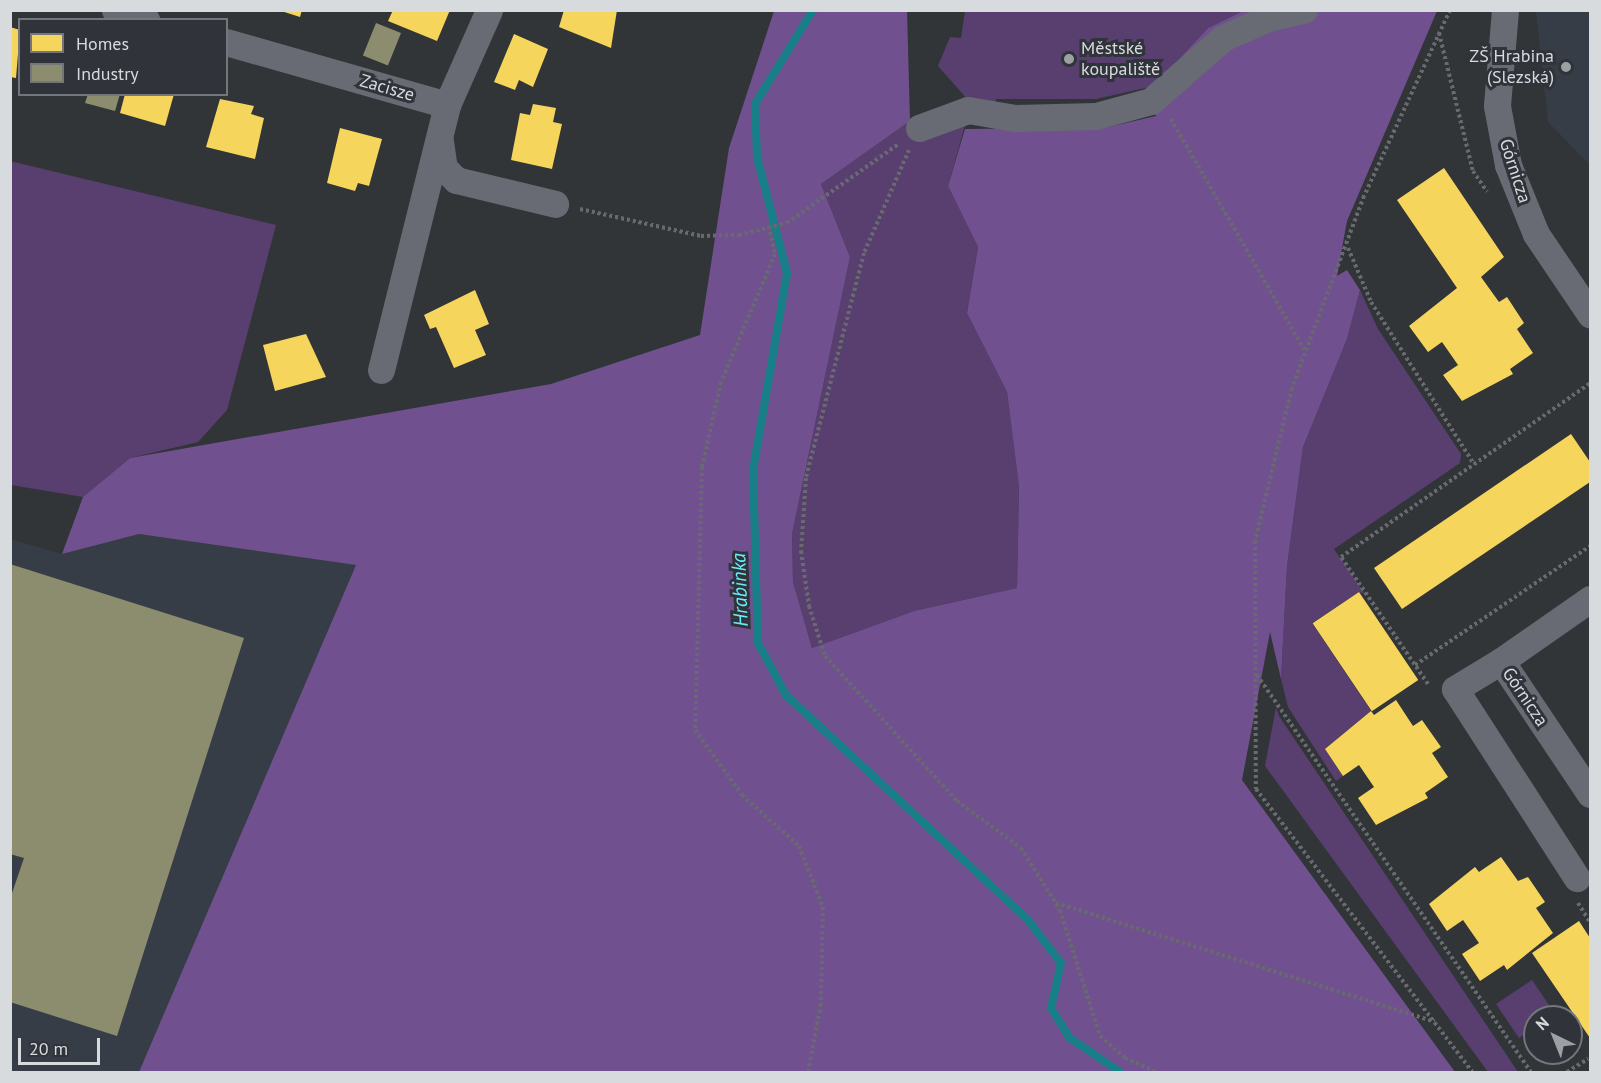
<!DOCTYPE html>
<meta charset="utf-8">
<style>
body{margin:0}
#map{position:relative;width:1601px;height:1083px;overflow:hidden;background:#323538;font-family:"PT Sans",sans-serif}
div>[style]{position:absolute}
.built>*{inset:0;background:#363d46}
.green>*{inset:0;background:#583f6f}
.forest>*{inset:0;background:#70508e}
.homes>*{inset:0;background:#f6d55c;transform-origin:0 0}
.industry>*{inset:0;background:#8c8c6e;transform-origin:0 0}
.stream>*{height:8px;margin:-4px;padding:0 4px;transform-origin:4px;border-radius:4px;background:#187f88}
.path>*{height:4px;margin-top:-2px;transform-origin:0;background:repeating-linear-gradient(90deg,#686a70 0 3px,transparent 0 6px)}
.minor>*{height:27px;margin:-13.5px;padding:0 13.5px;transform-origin:13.5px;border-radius:13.5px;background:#696b74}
.dots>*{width:16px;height:16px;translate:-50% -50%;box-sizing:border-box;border:3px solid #30343a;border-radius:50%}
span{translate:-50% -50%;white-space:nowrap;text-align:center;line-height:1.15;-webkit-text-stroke:6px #30343a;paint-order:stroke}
.poi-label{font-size:18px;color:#d8dbde}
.left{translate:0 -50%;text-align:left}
.right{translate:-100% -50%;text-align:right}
.street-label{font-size:18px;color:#d8dbde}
.water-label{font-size:20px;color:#69ecfa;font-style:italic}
.frame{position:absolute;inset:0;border:12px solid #d8dbde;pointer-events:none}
.legend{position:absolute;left:18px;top:18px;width:210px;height:78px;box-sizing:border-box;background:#30343a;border:2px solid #73777c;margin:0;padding:8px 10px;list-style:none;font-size:18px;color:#d8dbde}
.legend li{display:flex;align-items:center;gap:12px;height:30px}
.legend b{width:30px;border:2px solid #73777c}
.north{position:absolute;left:1523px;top:1005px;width:60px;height:60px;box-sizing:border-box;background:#30343a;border:2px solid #73777c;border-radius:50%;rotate:317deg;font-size:16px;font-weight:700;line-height:24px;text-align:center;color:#d8dbde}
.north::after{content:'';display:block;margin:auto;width:21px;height:27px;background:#9ea1a4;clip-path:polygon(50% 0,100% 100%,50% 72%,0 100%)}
.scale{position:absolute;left:18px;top:1038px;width:82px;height:27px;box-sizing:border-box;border:3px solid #d8dbde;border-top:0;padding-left:8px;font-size:18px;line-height:21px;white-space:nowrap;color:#d8dbde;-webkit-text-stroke:4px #30343a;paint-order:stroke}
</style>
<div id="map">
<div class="built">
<div style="clip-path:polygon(1536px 11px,1590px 11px,1590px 165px,1548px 122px)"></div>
<div style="clip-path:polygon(139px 534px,356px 565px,139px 1072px,11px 1072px,10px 539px,62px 554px)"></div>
</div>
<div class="green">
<div style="clip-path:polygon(965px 11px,1243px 11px,1208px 28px,1154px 86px,1096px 99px,996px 99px,994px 108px,969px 101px,938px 66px,950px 37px,961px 38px)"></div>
<div style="clip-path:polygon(967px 118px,948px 186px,978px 247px,967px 313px,1007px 392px,1019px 487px,1017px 588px,914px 611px,812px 648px,793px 582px,792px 534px,850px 257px,821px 184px,910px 121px)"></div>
<div style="clip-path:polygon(10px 161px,276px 225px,227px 410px,198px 442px,130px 458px,83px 497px,11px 485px)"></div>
<div style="clip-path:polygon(1360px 290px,1378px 329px,1461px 454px,1460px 463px,1334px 549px,1365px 594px,1359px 592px,1312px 623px,1371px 711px,1325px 749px,1343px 776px,1336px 781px,1288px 707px,1281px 679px,1287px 566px,1303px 447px,1347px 339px)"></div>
<div style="clip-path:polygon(1276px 707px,1279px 716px,1518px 1072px,1488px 1072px,1265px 766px)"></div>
<div style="clip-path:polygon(1532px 980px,1555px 1014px,1535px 1017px,1535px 1027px,1519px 1038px,1496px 1004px)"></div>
</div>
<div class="forest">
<div style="clip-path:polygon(907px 10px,910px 121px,821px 184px,850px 257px,792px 534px,793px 582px,812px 648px,914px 611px,1017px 588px,1019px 487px,1007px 392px,967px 313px,978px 247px,948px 186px,965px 129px,1104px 128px,1156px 116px,1154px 86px,1208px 28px,1243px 11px,1437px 11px,1347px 221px,1337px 276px,1347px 270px,1360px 290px,1347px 339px,1303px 447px,1287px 566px,1281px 679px,1270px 632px,1242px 780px,1455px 1072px,139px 1072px,356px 565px,139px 534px,62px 554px,83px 497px,130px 458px,551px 384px,700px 335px,729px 148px,774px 11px)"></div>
</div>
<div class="homes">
<div style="clip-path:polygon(278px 10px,302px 10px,300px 17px)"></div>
<div style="clip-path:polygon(393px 10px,450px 10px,437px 41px,388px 21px)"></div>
<div style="clip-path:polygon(564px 10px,617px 10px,611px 48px,559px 27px)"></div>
<div style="clip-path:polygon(10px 27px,20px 30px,16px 78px,10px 77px)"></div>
<div style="clip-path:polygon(514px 34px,548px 49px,533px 87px,519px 80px,515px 90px,494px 82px)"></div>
<div style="clip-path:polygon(125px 94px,174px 94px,165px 126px,120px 113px)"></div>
<div style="clip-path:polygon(220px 99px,254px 106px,251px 114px,264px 118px,255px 159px,206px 147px)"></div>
<div style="clip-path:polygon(533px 104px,556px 108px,553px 122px,562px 124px,552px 169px,511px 160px,520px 113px,530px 115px)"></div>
<div style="clip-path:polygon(340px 128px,382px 139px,369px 186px,358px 183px,355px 191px,327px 183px)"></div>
<div style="clip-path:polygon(1444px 168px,1504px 257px,1481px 277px,1499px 302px,1507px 297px,1524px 323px,1517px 329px,1533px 353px,1510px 369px,1513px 374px,1462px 401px,1443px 375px,1458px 365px,1442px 342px,1428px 352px,1409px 326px,1457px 288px,1397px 200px)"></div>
<div style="clip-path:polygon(475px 290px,489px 324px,475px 330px,486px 355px,454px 368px,436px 327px,430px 329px,424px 315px)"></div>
<div style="clip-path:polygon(306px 334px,326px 377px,275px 391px,263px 345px)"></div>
<div style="clip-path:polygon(1571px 434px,1590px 462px,1590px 482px,1402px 609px,1374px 568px)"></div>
<div style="left:1359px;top:592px;width:106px;height:56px;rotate:56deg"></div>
<div style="clip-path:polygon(1396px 700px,1413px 726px,1422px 720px,1441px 747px,1432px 753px,1448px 777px,1425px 793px,1428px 798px,1376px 825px,1358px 798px,1374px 787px,1359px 765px,1343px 776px,1325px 749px,1371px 711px,1374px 715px)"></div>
<div style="clip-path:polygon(1501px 857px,1518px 881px,1528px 877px,1545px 902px,1536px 908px,1553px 933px,1507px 970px,1504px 965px,1480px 981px,1462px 954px,1479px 943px,1463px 920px,1447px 931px,1429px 904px,1475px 867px,1479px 872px)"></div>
<div style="clip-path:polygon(1579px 921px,1590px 938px,1590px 1038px,1532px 953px)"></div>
</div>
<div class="industry">
<div style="left:376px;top:23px;width:27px;height:35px;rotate:22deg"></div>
<div style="clip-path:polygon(88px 94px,120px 94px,115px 111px,85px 103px)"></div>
<div style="clip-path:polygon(10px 564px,244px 638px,117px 1036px,10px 1002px,10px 899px,24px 858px,10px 854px)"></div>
</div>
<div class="stream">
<div style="left:813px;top:10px;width:110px;rotate:121.7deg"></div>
<div style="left:755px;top:104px;width:53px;rotate:87.8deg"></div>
<div style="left:757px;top:157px;width:120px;rotate:75.5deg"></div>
<div style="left:787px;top:273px;width:199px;rotate:99.8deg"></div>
<div style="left:753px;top:469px;width:174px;rotate:88.4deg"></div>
<div style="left:758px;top:643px;width:59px;rotate:61.7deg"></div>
<div style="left:786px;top:695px;width:330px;rotate:42.9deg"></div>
<div style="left:1028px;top:920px;width:54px;rotate:52.5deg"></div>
<div style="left:1061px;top:963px;width:46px;rotate:102.5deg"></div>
<div style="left:1051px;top:1008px;width:36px;rotate:58deg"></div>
<div style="left:1070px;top:1038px;width:60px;rotate:34.2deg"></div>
</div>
<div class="path">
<div style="left:1450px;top:10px;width:205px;rotate:114.8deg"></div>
<div style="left:1364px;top:196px;width:205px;rotate:110.6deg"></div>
<div style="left:1292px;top:388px;width:157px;rotate:103.6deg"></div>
<div style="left:1255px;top:541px;width:248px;rotate:89.8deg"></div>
<div style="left:1256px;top:789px;width:356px;rotate:52.6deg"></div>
<div style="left:1439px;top:33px;width:142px;rotate:76.2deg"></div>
<div style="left:1473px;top:171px;width:25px;rotate:56deg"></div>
<div style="left:1171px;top:119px;width:266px;rotate:60deg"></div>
<div style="left:909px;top:150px;width:112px;rotate:113.6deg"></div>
<div style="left:864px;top:253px;width:232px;rotate:104.5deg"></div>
<div style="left:806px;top:478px;width:73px;rotate:93.9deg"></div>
<div style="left:801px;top:551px;width:56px;rotate:81.7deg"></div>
<div style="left:809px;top:606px;width:52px;rotate:72.3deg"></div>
<div style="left:825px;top:656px;width:196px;rotate:47.7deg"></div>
<div style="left:957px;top:801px;width:79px;rotate:36.3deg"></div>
<div style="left:1021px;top:848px;width:73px;rotate:57.8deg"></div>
<div style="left:1060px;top:910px;width:132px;rotate:72.4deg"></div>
<div style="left:1100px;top:1036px;width:33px;rotate:41deg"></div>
<div style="left:1125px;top:1058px;width:34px;rotate:24deg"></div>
<div style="left:580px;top:209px;width:124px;rotate:12.6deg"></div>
<div style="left:701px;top:236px;width:38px;rotate:-2deg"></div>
<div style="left:739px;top:235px;width:49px;rotate:-14deg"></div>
<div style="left:787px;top:223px;width:138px;rotate:-35.3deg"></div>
<div style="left:769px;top:226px;width:29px;rotate:78deg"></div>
<div style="left:775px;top:254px;width:139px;rotate:112.9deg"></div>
<div style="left:721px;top:382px;width:87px;rotate:102.6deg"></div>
<div style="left:702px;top:467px;width:263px;rotate:91.5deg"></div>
<div style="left:695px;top:730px;width:80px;rotate:54.1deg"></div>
<div style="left:742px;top:795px;width:76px;rotate:41.8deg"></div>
<div style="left:799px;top:846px;width:66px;rotate:68.5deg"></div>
<div style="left:823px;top:907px;width:97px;rotate:91.2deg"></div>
<div style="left:821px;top:1004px;width:69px;rotate:100.8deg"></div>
<div style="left:1348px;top:248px;width:59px;rotate:66.9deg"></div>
<div style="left:1371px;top:302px;width:192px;rotate:57.6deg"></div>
<div style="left:1415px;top:665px;width:212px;rotate:-34.2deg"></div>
<div style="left:1257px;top:675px;width:482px;rotate:55.4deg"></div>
<div style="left:1428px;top:684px;width:154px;rotate:-124.4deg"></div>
<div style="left:1341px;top:557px;width:304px;rotate:-34.9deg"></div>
<div style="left:1056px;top:903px;width:397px;rotate:17.4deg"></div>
<div style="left:1578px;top:903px;width:22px;rotate:58deg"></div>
<div style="left:1567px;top:1072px;width:25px;rotate:-32deg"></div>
</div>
<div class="minor">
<div style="left:115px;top:10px;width:33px;rotate:18deg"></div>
<div style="left:1505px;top:10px;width:96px;rotate:94.8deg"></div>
<div style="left:1497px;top:106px;width:60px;rotate:79.4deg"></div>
<div style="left:1508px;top:165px;width:74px;rotate:67.9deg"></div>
<div style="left:1536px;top:234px;width:97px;rotate:56deg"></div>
<div style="left:226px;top:42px;width:230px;rotate:15.9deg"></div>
<div style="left:919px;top:128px;width:52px;rotate:-20.2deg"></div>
<div style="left:968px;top:110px;width:48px;rotate:9.7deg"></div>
<div style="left:1015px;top:118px;width:81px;rotate:-1.4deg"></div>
<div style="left:1096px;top:116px;width:57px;rotate:-15.3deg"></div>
<div style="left:1151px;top:101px;width:96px;rotate:-41.2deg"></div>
<div style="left:1223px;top:38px;width:49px;rotate:-24deg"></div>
<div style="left:1268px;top:18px;width:37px;rotate:-13deg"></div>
<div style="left:440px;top:141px;width:27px;rotate:82deg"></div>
<div style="left:444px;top:168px;width:17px;rotate:45deg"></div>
<div style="left:456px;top:180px;width:102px;rotate:13.6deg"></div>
<div style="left:381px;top:370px;width:273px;rotate:-76deg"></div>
<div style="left:447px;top:105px;width:104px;rotate:-66.1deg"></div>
<div style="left:1590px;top:599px;width:108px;rotate:145.1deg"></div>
<div style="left:1501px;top:661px;width:160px;rotate:56.2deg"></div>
<div style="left:1501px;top:661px;width:54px;rotate:148.7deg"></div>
<div style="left:1455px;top:689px;width:225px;rotate:57.2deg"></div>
</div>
<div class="dots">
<div style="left:1069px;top:59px;background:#9ea1a4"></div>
<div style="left:1566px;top:67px;background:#9ea1a4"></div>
</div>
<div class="poi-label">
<span class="left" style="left:1081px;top:59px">Městské<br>koupaliště</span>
<span class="right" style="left:1554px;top:67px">ZŠ Hrabina<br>(Slezská)</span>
</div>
<div class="street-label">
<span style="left:387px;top:88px;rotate:16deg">Zacisze</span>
<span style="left:1515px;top:171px;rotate:72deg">Górnicza</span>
<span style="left:1525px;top:697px;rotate:56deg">Górnicza</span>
</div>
<div class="water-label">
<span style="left:740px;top:590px;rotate:-92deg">Hrabinka</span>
</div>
<div class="frame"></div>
<ul class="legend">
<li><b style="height:16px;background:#f6d55c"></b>Homes</li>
<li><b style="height:16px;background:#8c8c6e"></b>Industry</li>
</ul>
<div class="north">N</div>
<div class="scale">20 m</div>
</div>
